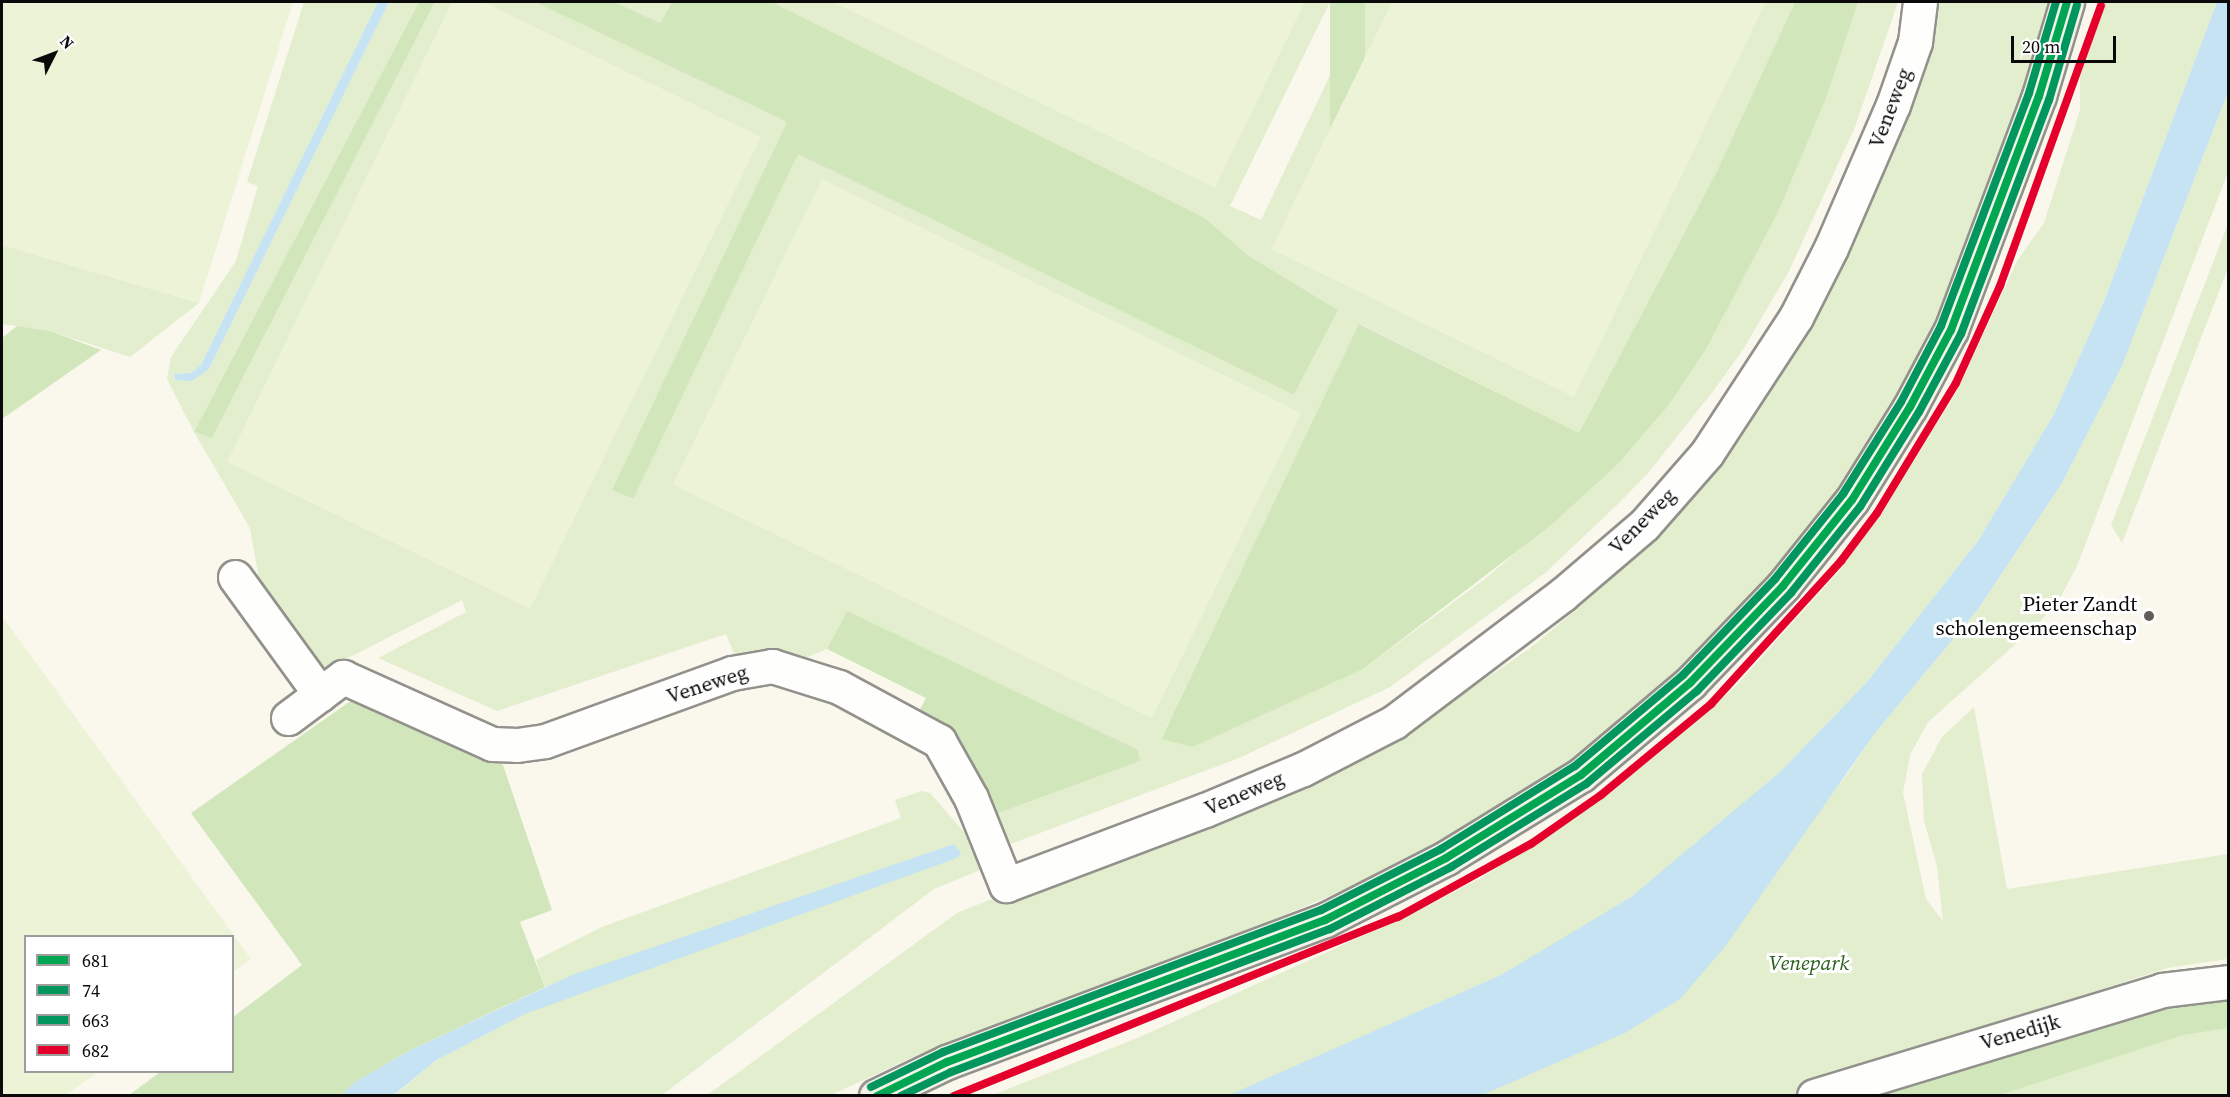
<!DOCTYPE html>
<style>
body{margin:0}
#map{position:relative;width:2230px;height:1097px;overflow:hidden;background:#faf7ed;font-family:"Source Serif 4",serif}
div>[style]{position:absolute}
.green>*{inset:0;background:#e2eecd}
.forest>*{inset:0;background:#d2e6bc;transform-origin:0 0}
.pitch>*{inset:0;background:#ecf3d7;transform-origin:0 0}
.water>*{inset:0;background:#c5e3f3}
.roads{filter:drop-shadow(2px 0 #92918c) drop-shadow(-2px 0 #92918c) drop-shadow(0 2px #92918c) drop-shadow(0 -2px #92918c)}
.street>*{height:33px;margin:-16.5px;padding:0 16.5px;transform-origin:16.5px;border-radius:16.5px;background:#fefefc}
.secondary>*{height:33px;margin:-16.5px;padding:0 16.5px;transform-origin:16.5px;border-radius:16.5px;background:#f4f3e8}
.bus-1>*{height:8px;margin:-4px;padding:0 4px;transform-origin:4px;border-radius:4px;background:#00a651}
.bus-2>*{height:8px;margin:-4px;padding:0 4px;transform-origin:4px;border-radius:4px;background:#00965e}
.bus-3>*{height:8px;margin:-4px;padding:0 4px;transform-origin:4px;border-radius:4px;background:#00965e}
.bus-4>*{height:8px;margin:-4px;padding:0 4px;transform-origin:4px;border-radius:4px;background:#e4002b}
.dots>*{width:16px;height:16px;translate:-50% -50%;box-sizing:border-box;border:3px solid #fff;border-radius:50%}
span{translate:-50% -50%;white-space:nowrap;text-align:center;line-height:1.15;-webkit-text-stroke:6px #fff;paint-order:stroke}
.street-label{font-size:21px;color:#0a0a0a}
.poi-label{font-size:21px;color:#0a0a0a}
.right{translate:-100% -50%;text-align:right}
.park-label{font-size:21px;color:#2a601d;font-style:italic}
.frame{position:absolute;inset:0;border:3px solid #0a0a0a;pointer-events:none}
.legend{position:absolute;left:24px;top:935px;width:210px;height:138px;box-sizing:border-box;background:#fff;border:2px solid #9d9d9d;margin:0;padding:8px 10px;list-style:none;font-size:18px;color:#0a0a0a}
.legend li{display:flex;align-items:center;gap:12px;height:30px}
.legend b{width:30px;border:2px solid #9d9d9d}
.north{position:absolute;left:24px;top:24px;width:60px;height:60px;-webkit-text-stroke:4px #fff;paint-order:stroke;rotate:48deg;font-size:16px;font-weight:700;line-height:24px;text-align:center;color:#0a0a0a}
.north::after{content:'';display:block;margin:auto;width:21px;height:27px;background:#0a0a0a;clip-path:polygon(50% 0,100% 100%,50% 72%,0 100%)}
.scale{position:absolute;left:2011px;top:36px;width:105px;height:27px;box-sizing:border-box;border:3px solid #0a0a0a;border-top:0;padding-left:8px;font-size:18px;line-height:21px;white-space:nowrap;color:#0a0a0a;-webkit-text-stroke:4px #fff;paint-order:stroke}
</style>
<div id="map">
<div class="green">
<div style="clip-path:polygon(304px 2px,378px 2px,201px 365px,191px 373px,174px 374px,174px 379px,209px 369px,389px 2px,419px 2px,194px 432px,212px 438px,435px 2px,535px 2px,787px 122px,613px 490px,632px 499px,797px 153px,1294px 395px,1338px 310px,1249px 256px,1205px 218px,772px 2px,1330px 2px,1230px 206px,1261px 220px,1365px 2px,1795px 2px,1717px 171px,1579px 433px,1360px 324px,1161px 738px,1193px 747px,1363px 669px,1485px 579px,1619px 463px,1667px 407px,1858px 2px,1898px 2px,1855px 127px,1789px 271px,1744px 348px,1714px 390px,1648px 473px,1620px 502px,1545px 573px,1390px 687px,1239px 758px,1011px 844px,994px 815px,1140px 761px,847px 611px,827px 649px,803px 659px,769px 649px,736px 658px,726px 634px,497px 711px,378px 658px,466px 612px,462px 600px,340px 662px,325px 667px,313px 660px,260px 585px,250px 528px,194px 432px,167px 379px,171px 357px,236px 261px,258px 186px,247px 182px)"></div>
<div style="clip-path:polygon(615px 2px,672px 2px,660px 23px)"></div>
<div style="clip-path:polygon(1938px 2px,2051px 2px,2004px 151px,1941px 313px,1904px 389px,1828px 506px,1731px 625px,1603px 737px,1533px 790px,1400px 867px,1185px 956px,913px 1057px,831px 1095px,706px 1096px,957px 913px,1413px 728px,1529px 649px,1576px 610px,1642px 549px,1688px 497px,1781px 371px,1831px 285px,1893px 140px,1930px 52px)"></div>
<div style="clip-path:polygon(2105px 2px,2217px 2px,2103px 304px,2054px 414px,1978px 541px,1867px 682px,1780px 772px,1688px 853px,1631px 897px,1578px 930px,1501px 975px,1255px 1085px,1229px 1096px,990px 1096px,1140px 1037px,1411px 914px,1481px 878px,1613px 791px,1733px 689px,1839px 571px,1881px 514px,1957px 391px,2017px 261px,2044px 223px,2080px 110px,2080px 72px)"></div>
<div style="clip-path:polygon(2228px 92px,2228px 172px,2077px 566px,2060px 598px,2038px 624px,1928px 722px,1910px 755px,1903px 793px,1926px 899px,1943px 921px,1937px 866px,1924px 821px,1922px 774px,1942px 737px,1974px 707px,2007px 889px,2228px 854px,2228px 959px,2167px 968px,2007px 1020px,2228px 1018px,2228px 1095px,1352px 1096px,1841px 783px,1875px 733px,1978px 609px,2062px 483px,2122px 366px)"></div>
<div style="clip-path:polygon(2228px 224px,2228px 268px,2122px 543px,2111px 525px)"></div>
<div style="clip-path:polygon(2px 245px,199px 303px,130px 357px,50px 331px,2px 324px)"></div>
<div style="clip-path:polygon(922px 791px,930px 793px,964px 832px,980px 870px,934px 889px,662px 1095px,394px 1096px,435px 1061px,525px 1014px,954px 844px,545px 987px,536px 960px,602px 927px,901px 818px,895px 800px)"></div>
</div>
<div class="forest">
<div style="clip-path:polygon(419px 2px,435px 2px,212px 438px,194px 432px)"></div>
<div style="clip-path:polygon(535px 2px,615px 2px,660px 23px,672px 2px,772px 2px,1205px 218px,1249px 256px,1338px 310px,1294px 395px,798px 154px,633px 499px,612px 490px,787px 122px)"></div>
<div style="left:1330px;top:2px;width:35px;height:227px"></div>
<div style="clip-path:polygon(1795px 2px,1858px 2px,1826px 98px,1778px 212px,1706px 349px,1667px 407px,1619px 463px,1551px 525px,1363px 669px,1193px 747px,1161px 739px,1359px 324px,1579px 433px,1717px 171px)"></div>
<div style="clip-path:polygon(17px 326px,50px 331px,101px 350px,2px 419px,2px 338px)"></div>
<div style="clip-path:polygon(847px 611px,1138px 750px,1140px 761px,994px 815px,915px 719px,926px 698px,827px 649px)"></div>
<div style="clip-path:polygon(352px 700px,503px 765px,552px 910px,520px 922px,545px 987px,409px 1051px,357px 1081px,341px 1095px,128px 1096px,160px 1072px,232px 1072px,233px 1017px,302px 965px,191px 813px)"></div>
<div style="clip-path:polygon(2228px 991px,2228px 1028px,2183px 1035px,2000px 1095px,1866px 1096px,2175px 1000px)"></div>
</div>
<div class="pitch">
<div style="clip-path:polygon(2px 2px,293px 2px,199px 303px,2px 245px)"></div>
<div style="clip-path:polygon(452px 2px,484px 2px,761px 137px,530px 609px,227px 462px)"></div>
<div style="clip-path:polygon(833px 2px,1305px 2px,1215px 188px)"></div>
<div style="clip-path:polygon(1392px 2px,1766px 2px,1574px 397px,1271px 249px)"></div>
<div style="left:822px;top:179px;width:533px;height:340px;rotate:26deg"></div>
<div style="clip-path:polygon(2px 616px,251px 959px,233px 972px,232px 936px,26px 936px,26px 1072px,98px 1072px,66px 1095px,2px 1095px)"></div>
</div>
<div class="water">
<div style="clip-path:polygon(378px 2px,389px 2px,209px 369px,192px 381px,175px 380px,174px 374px,191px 373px,201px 365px)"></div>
<div style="clip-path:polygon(2217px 2px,2228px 2px,2228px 92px,2122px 366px,2062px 483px,1978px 609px,1875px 733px,1724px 948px,1680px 999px,1625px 1033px,1482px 1095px,1229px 1095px,1501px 975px,1631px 897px,1780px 772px,1867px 682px,1978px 541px,2054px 414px,2103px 304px)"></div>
<div style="clip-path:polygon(954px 844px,961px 853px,957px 858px,525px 1014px,435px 1061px,394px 1095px,341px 1095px,357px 1081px,409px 1051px,572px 975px)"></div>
</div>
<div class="roads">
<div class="street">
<div style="left:235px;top:577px;width:145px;rotate:54deg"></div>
<div style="left:288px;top:718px;width:69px;rotate:-36.7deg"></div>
<div style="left:343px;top:677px;width:163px;rotate:24.2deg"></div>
<div style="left:492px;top:744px;width:25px;rotate:2deg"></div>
<div style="left:517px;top:745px;width:28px;rotate:-8deg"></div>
<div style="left:545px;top:741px;width:199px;rotate:-20deg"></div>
<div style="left:732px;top:673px;width:41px;rotate:-9.9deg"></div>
<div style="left:772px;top:666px;width:70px;rotate:17.4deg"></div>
<div style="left:839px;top:687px;width:114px;rotate:28.4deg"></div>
<div style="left:939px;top:741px;width:65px;rotate:60.7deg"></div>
<div style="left:971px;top:798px;width:94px;rotate:68.1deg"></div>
<div style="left:1006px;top:885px;width:213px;rotate:-20.7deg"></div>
<div style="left:1205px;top:810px;width:106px;rotate:-22.7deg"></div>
<div style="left:1303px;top:769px;width:102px;rotate:-27.3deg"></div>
<div style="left:1394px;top:722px;width:211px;rotate:-37.1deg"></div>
<div style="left:1562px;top:595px;width:108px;rotate:-40.5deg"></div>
<div style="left:1644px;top:525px;width:96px;rotate:-48.8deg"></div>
<div style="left:1707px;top:453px;width:163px;rotate:-56.8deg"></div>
<div style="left:1796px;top:317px;width:77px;rotate:-63.1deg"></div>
<div style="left:1831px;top:248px;width:156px;rotate:-66.6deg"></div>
<div style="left:1893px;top:105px;width:67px;rotate:-70.8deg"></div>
<div style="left:1915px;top:42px;width:40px;rotate:-82.9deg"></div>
<div style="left:1814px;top:1096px;width:364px;rotate:-16.9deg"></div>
<div style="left:2162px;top:990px;width:66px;rotate:-6.9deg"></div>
</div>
<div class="secondary">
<div style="left:876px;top:1096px;width:79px;rotate:-25.6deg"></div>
<div style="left:947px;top:1062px;width:404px;rotate:-20.6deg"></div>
<div style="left:1325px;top:920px;width:136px;rotate:-27.1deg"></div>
<div style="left:1446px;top:858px;width:158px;rotate:-31.6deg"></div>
<div style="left:1581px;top:775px;width:143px;rotate:-40.2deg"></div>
<div style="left:1690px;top:683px;width:134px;rotate:-46.2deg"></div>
<div style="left:1783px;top:586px;width:110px;rotate:-51.3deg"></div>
<div style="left:1852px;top:500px;width:110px;rotate:-58.1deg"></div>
<div style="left:1910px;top:407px;width:87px;rotate:-62deg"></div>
<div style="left:1951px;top:330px;width:250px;rotate:-69.4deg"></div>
<div style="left:2039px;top:96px;width:98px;rotate:-73.4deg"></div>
</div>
</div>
<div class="bus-1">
<div style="left:877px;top:1096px;width:78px;rotate:-25.9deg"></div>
<div style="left:947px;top:1062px;width:404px;rotate:-20.6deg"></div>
<div style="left:1325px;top:920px;width:136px;rotate:-27.1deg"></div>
<div style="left:1446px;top:858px;width:158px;rotate:-31.6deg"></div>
<div style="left:1581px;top:775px;width:143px;rotate:-40.2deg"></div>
<div style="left:1690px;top:683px;width:134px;rotate:-46.2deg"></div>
<div style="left:1783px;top:586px;width:110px;rotate:-51.3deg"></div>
<div style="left:1852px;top:500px;width:110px;rotate:-58.1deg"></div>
<div style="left:1910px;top:407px;width:87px;rotate:-62deg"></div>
<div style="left:1951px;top:330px;width:250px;rotate:-69.4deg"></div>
<div style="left:2039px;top:96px;width:98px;rotate:-73.4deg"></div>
</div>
<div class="bus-2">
<div style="left:901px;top:1096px;width:55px;rotate:-25.6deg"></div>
<div style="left:951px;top:1072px;width:405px;rotate:-20.7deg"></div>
<div style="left:1330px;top:929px;width:136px;rotate:-27.1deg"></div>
<div style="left:1451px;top:867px;width:158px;rotate:-31.6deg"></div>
<div style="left:1586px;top:784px;width:145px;rotate:-40deg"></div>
<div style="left:1697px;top:691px;width:136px;rotate:-46.2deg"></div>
<div style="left:1791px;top:593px;width:110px;rotate:-51.3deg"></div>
<div style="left:1860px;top:507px;width:112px;rotate:-58.2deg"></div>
<div style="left:1919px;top:412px;width:89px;rotate:-61.7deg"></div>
<div style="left:1961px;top:334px;width:250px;rotate:-69.4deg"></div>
<div style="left:2049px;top:100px;width:99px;rotate:-73.6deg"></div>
</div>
<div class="bus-3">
<div style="left:871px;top:1087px;width:80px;rotate:-25.9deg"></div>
<div style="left:943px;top:1052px;width:404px;rotate:-20.6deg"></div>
<div style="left:1321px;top:910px;width:135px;rotate:-26.9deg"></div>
<div style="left:1441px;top:849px;width:158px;rotate:-31.8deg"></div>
<div style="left:1575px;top:766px;width:141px;rotate:-40.1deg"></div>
<div style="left:1683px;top:675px;width:133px;rotate:-46.2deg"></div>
<div style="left:1775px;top:579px;width:109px;rotate:-51.3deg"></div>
<div style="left:1843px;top:494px;width:109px;rotate:-57.8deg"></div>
<div style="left:1901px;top:402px;width:86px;rotate:-62.2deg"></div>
<div style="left:1941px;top:326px;width:249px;rotate:-69.3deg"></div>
<div style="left:2029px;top:93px;width:95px;rotate:-73.5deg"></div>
</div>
<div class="bus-4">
<div style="left:954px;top:1096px;width:479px;rotate:-22deg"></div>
<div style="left:1398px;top:917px;width:152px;rotate:-28.8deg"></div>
<div style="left:1531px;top:844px;width:85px;rotate:-35deg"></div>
<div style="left:1601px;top:795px;width:143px;rotate:-39.6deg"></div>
<div style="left:1711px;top:704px;width:193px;rotate:-47.7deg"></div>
<div style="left:1841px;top:561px;width:60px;rotate:-53.1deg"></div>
<div style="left:1877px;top:513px;width:152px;rotate:-58.7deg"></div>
<div style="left:1956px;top:383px;width:107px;rotate:-65.6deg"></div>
<div style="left:2000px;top:286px;width:298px;rotate:-70.2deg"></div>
</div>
<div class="dots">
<div style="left:2149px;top:616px;background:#5e5d59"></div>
</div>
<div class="street-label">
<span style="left:1890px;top:108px;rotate:-69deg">Veneweg</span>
<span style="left:1642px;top:521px;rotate:-45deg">Veneweg</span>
<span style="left:707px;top:684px;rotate:-18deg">Veneweg</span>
<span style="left:1244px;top:793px;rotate:-23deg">Veneweg</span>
<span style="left:2020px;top:1032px;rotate:-16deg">Venedijk</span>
</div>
<div class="poi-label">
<span class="right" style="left:2137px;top:616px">Pieter Zandt<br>scholengemeenschap</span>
</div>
<div class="park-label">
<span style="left:1809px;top:963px">Venepark</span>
</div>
<div class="frame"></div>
<ul class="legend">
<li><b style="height:8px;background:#00a651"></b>681</li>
<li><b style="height:8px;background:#00965e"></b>74</li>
<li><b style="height:8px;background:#00965e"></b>663</li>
<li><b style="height:8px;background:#e4002b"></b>682</li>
</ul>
<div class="north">N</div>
<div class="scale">20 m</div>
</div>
